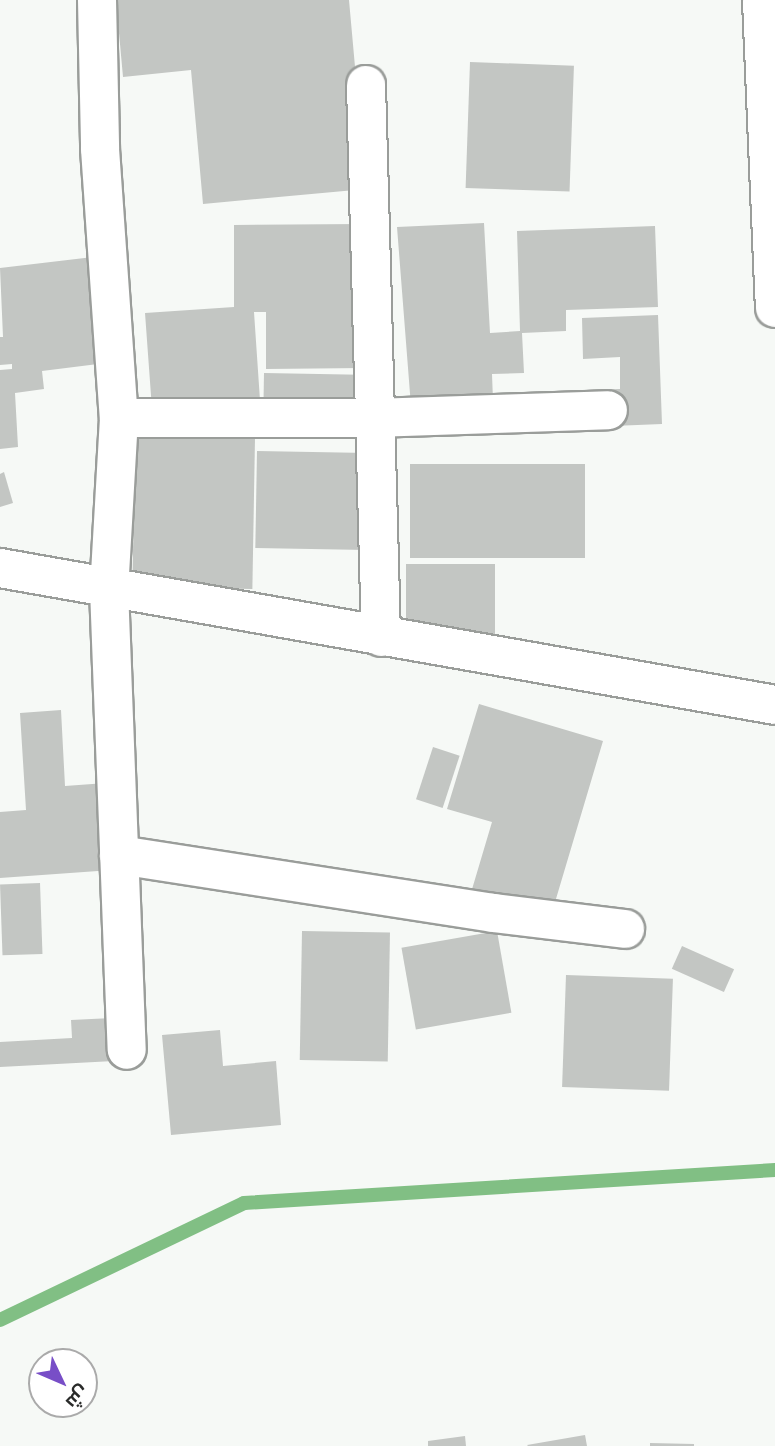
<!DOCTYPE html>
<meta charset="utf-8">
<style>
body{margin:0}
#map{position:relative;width:775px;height:1446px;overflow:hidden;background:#f6f9f6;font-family:"Alegreya Sans",Cairo,sans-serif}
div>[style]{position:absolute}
.stream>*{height:14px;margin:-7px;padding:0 7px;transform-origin:7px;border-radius:7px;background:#81bf84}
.building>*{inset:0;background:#c3c6c3;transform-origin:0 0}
.roads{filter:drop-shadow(2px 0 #9a9d9a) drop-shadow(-2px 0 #9a9d9a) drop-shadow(0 2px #9a9d9a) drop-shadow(0 -2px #9a9d9a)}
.street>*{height:38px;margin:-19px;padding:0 19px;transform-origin:19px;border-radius:19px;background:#fff}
span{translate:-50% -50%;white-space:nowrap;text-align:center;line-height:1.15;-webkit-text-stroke:7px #fff;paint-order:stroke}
.north{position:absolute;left:28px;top:1348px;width:70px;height:70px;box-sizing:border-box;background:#fff;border:2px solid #aaa;border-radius:50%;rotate:134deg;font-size:19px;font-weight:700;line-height:28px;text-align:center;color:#2a2b2a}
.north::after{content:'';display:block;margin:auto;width:24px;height:32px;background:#784ec7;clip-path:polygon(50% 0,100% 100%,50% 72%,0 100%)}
</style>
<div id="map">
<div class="stream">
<div style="left:0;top:1320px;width:271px;rotate:-25.6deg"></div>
<div style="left:244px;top:1203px;width:532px;rotate:-3.56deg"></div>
</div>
<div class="building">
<div style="clip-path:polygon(116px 0,349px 0,366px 189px,203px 204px,191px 70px,123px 77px)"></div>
<div style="left:470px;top:62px;width:104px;height:126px;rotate:2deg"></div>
<div style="clip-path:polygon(484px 223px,490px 333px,520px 331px,517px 231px,655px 226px,658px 307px,566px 310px,566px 331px,522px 333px,524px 373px,492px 374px,494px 427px,413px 432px,397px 227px)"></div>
<div style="clip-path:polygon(362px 224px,363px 368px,266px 369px,266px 312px,254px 312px,261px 415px,153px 423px,145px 313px,234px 307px,234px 225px)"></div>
<div style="clip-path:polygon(93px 257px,106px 363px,42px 371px,44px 389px,15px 393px,18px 447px,0 449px,0 370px,12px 369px,12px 364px,0 365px,0 337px,3px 337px,0 268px)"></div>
<div style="clip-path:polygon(658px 315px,662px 424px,588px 427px,587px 390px,620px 389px,620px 357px,583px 359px,582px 318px)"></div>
<div style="left:264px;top:373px;width:96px;height:50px;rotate:1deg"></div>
<div style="left:135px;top:437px;width:120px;height:150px;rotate:1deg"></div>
<div style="left:257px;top:451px;width:111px;height:97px;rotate:1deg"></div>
<div style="left:410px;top:464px;width:175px;height:94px"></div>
<div style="clip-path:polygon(4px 472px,13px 503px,0 507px,0 474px)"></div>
<div style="left:495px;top:564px;width:76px;height:89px;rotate:90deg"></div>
<div style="clip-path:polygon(479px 704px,603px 741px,550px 919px,470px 896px,492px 822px,447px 809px)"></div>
<div style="clip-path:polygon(61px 710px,65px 786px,106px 783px,112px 870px,0 878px,0 812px,26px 810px,20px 713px)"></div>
<div style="left:433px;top:747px;width:28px;height:55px;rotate:18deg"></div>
<div style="left:40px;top:883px;width:71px;height:40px;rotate:88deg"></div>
<div style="left:302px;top:931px;width:88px;height:129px;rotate:1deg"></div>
<div style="left:497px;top:931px;width:83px;height:97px;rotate:80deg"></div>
<div style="left:682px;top:946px;width:57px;height:25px;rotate:24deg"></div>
<div style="left:566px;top:975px;width:107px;height:112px;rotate:2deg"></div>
<div style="clip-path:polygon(112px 1018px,114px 1061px,0 1067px,0 1042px,72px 1038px,71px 1020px)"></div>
<div style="clip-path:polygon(220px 1030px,223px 1066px,276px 1061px,281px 1125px,171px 1135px,162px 1035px)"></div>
<div style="clip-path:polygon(585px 1435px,587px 1446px,528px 1446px,527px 1445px)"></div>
<div style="clip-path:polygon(465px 1436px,466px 1446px,428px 1446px,428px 1441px)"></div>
<div style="clip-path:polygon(650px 1443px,694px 1444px,694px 1446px,650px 1446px)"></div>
</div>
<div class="roads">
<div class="street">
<div style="left:97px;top:0;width:149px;rotate:88.8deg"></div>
<div style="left:100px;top:149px;width:270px;rotate:86deg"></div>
<div style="left:119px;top:418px;width:171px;rotate:93.3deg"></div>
<div style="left:109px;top:589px;width:461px;rotate:87.8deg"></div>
<div style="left:762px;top:0;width:308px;rotate:87.6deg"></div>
<div style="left:366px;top:85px;width:552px;rotate:88.44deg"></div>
<div style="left:119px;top:418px;width:254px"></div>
<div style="left:373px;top:418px;width:235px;rotate:-1.9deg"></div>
<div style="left:0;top:568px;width:787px;rotate:10.02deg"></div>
<div style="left:119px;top:855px;width:378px;rotate:8.8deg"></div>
<div style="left:493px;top:913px;width:133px;rotate:6.9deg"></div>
</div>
</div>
<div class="north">ش</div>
</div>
